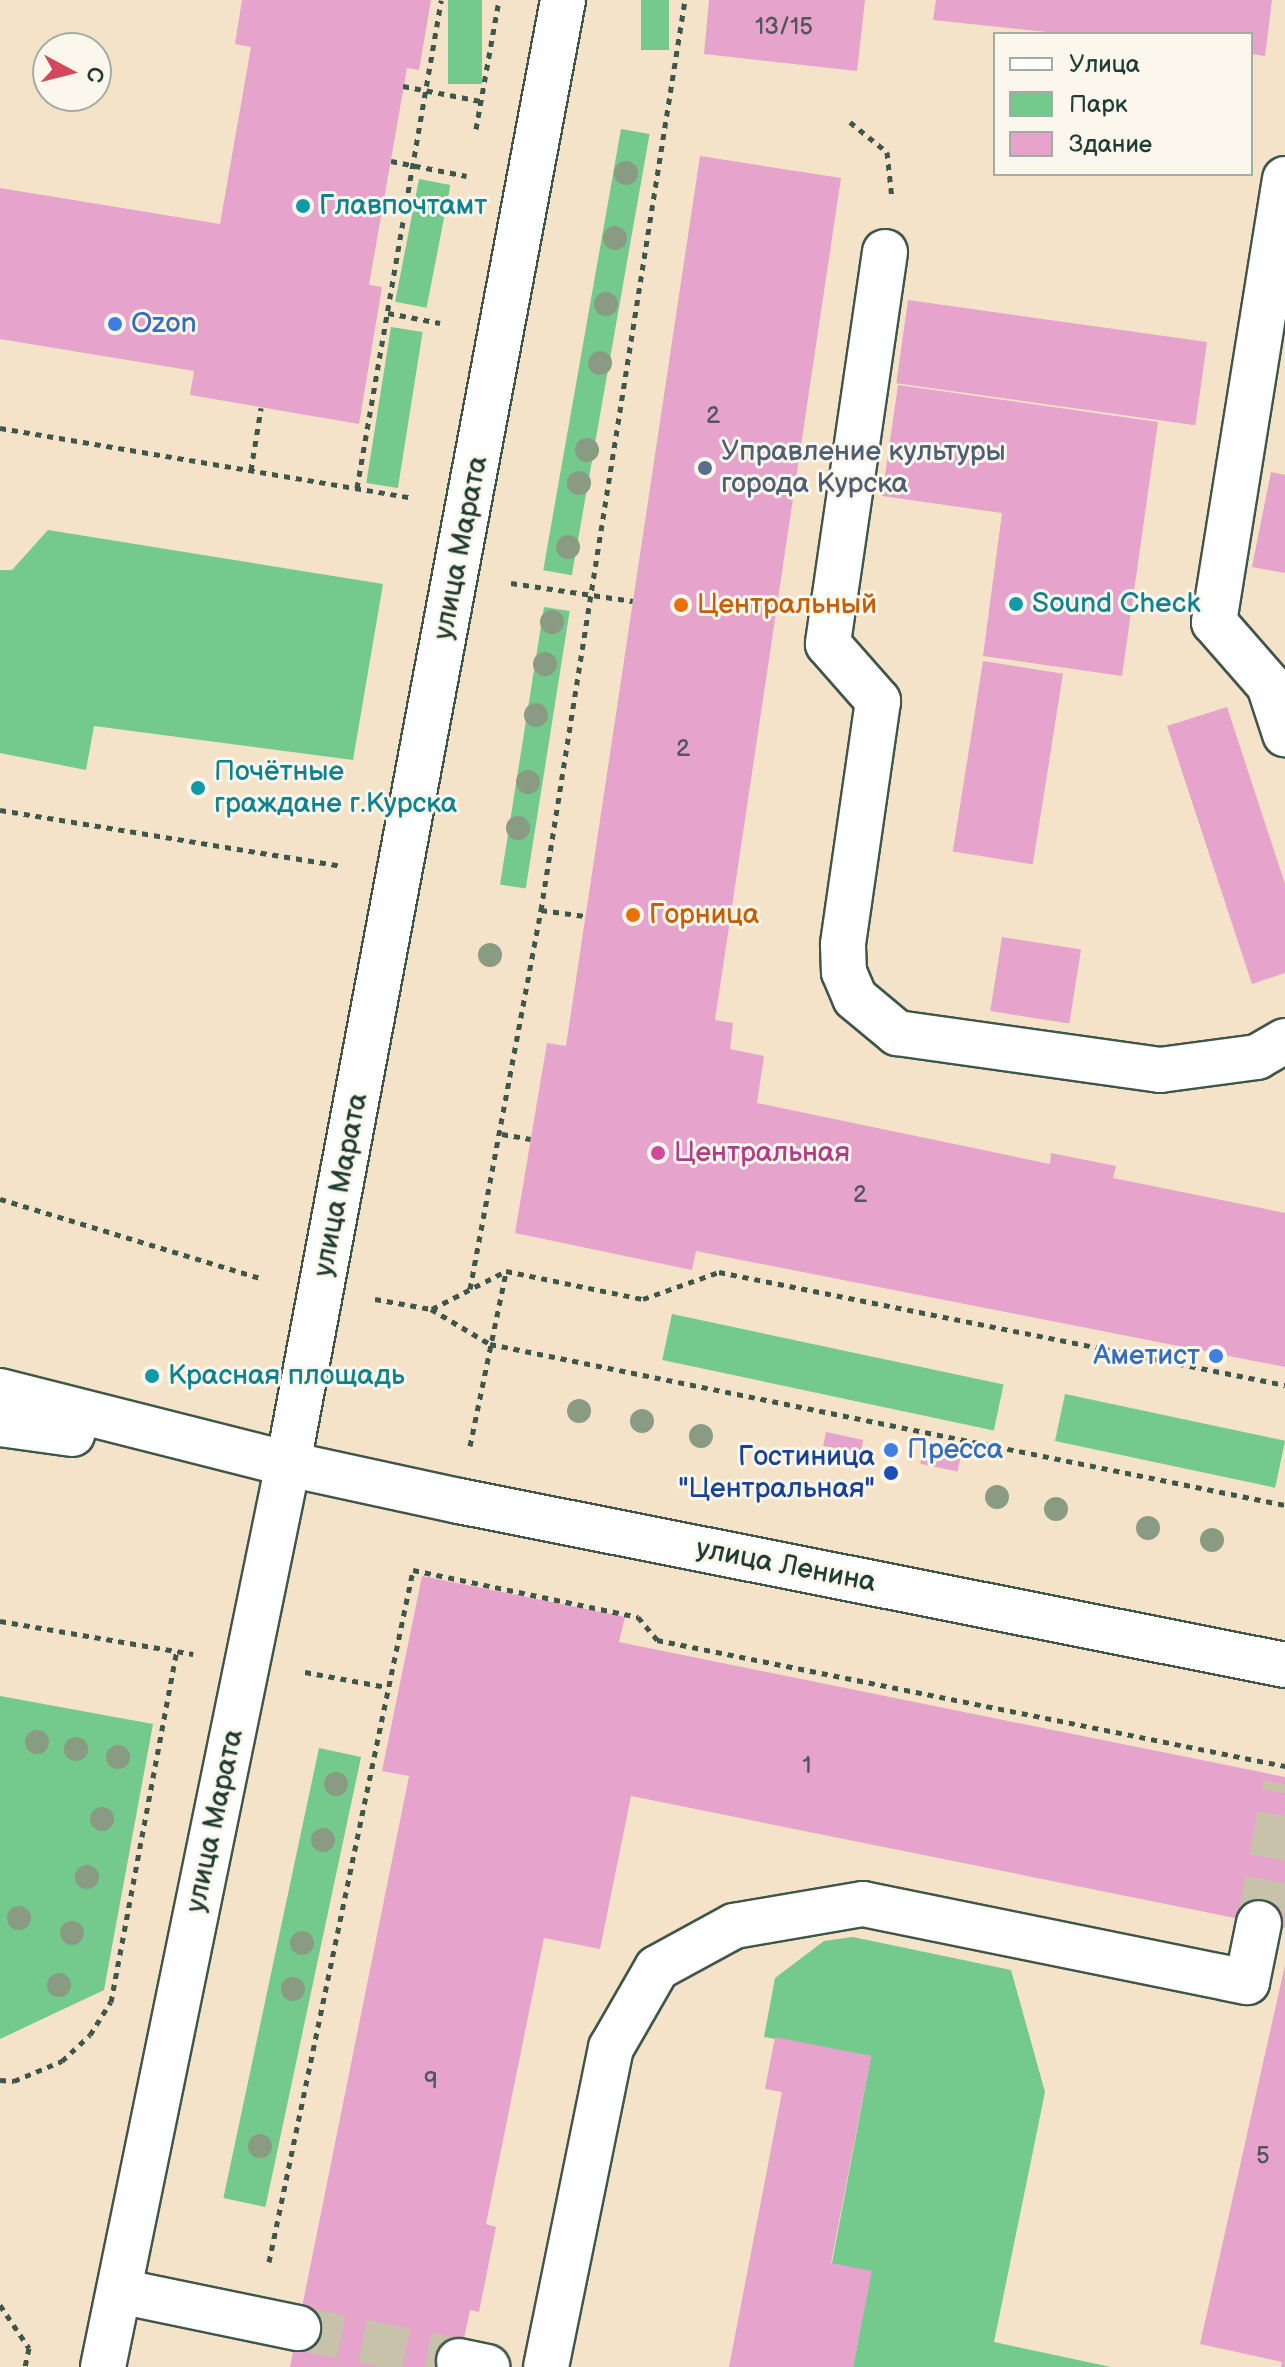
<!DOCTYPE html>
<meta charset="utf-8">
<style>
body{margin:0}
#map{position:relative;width:1285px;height:2367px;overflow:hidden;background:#f4e3c8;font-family:"Balsamiq Sans",sans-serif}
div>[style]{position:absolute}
.green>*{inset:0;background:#74c98d;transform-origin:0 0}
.building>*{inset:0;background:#e6a3cc;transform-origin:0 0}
.round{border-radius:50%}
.minor-tunnel>*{height:44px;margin-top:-22px;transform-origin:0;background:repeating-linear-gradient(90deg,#c9c2aa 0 44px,transparent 0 66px)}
.path>*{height:5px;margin-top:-2.5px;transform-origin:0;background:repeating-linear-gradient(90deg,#3f564a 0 6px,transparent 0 12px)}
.roads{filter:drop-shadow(2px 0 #3f564a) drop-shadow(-2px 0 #3f564a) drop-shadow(0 2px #3f564a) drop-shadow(0 -2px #3f564a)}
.minor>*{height:44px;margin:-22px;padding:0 22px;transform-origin:22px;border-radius:22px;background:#fff}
.major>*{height:44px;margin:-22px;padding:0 22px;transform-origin:22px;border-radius:22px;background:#fff}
.trees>*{width:24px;height:24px;margin:-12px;border-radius:50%;background:#8a9b83}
.dots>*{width:22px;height:22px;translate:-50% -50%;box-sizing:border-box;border:4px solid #fbf7ec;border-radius:50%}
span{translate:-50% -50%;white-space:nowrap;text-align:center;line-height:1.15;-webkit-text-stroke:6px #fbf7ec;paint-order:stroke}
.number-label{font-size:24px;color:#51565a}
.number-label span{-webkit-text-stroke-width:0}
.culture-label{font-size:28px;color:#0d838f}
.left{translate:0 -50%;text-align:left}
.shop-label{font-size:28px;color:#366cbe}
.right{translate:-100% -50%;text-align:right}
.service-label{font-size:28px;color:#4e5e75}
.street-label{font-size:28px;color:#1f3d34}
.food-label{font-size:28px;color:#c56008}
.hotel-label{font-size:28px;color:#b23c85}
.transit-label{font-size:28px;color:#164399}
.legend{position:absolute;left:993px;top:32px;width:260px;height:144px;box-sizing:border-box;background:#fbf7ec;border:2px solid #a3ada2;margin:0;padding:10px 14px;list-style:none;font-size:24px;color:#1f3d34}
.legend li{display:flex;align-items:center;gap:16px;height:40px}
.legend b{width:40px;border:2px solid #a3ada2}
.north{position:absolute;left:32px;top:32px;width:80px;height:80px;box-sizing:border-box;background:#fbf7ec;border:2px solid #a3ada2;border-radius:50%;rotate:97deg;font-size:22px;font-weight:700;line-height:32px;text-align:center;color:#1f3d34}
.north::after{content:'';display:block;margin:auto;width:28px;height:36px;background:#d1495b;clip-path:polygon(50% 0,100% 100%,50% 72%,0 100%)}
</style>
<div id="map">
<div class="green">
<div style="left:448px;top:0;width:34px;height:84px"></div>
<div style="left:641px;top:0;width:28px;height:50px"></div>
<div style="left:621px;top:129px;width:29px;height:448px;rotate:10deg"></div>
<div style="left:419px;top:179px;width:32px;height:125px;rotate:11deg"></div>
<div style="left:391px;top:327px;width:32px;height:158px;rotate:9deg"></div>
<div style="clip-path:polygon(48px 530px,383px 584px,353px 760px,94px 726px,86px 770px,0 753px,0 570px,12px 570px)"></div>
<div style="left:544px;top:607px;width:26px;height:281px;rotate:9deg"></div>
<div style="left:672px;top:1314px;width:339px;height:47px;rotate:12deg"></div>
<div style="left:1065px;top:1394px;width:225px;height:48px;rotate:12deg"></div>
<div style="clip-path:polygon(0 1696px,153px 1724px,104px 1990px,0 2039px)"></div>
<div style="left:319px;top:1748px;width:43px;height:460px;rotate:12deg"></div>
<div style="clip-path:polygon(853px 1937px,1011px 1970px,1045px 2092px,994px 2342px,1111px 2367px,853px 2367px,871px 2271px,831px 2268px,871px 2056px,764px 2037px,775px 1978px,824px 1941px)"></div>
</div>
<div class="building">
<div style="clip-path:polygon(242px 0,431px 0,419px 70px,407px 68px,369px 285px,382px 287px,359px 424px,190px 395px,194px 371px,0 339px,0 188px,220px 224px,251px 47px,235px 44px)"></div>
<div style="clip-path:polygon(709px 0,865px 0,857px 71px,704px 54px)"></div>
<div style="clip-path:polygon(936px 0,1272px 0,1265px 56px,1251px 54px,1251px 34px,1066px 34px,933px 20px)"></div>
<div style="clip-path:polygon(700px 156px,841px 178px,715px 1020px,733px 1023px,730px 1049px,764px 1056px,757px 1103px,1050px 1164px,1051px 1153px,1116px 1166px,1113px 1178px,1285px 1213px,1285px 1367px,696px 1251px,692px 1270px,515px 1233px,547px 1043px,566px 1046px)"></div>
<div style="left:908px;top:300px;width:302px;height:84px;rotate:8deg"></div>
<div style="clip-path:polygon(898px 385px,1158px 422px,1122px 676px,983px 656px,1002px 513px,882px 496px)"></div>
<div style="clip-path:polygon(1271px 472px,1285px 475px,1285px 573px,1252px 567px)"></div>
<div style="left:983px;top:661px;width:81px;height:193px;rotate:9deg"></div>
<div style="clip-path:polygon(1227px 707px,1285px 884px,1285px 973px,1252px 984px,1167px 726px)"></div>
<div style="left:1002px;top:937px;width:80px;height:75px;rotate:9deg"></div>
<div style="left:826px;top:1432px;width:38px;height:14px;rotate:12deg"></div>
<div class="round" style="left:881px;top:1439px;width:20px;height:20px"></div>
<div style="left:923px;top:1451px;width:38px;height:13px;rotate:12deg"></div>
<div style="clip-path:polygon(422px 1576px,625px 1617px,619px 1642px,1285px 1777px,1285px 1928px,631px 1796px,600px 1949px,544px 1938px,486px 2224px,496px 2227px,479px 2312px,470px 2310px,458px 2367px,290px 2367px,409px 1776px,382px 1771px)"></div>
<div style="clip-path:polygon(1285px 1965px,1285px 2367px,1281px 2367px,1282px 2362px,1200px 2344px)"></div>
<div style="clip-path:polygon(775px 2037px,871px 2056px,831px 2263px,872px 2271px,853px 2367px,729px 2367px,782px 2092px,765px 2089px)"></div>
</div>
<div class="minor-tunnel">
<div style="left:1259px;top:1923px;width:141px;rotate:-79.4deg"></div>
<div style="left:298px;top:2328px;width:164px;rotate:11.6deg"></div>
</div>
<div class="path">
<div style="left:403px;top:86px;width:79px;rotate:10.9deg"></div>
<div style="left:850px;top:122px;width:48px;rotate:39deg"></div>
<div style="left:887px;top:152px;width:47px;rotate:83.9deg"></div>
<div style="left:476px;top:129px;width:131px;rotate:-79.9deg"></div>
<div style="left:391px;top:161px;width:77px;rotate:11.2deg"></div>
<div style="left:388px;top:313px;width:53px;rotate:10.9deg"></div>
<div style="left:0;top:428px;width:416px;rotate:9.6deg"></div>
<div style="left:251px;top:470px;width:63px;rotate:-80.8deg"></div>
<div style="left:357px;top:488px;width:495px;rotate:-80.2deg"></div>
<div style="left:511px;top:583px;width:123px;rotate:8.4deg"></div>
<div style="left:0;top:810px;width:347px;rotate:9.3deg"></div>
<div style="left:541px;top:910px;width:44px;rotate:7.8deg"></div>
<div style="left:502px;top:1134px;width:29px;rotate:10deg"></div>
<div style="left:0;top:1199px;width:275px;rotate:16.9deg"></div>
<div style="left:470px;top:1289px;width:386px;rotate:-79.4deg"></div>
<div style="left:541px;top:910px;width:921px;rotate:-81.01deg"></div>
<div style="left:375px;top:1299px;width:57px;rotate:10.1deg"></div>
<div style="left:431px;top:1309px;width:69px;rotate:30.7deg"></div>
<div style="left:490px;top:1344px;width:811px;rotate:11.45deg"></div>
<div style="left:432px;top:1309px;width:83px;rotate:-27.2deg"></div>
<div style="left:506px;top:1271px;width:140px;rotate:11.6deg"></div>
<div style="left:643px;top:1299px;width:81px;rotate:-19.6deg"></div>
<div style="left:719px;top:1272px;width:577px;rotate:11.29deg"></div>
<div style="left:470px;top:1446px;width:178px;rotate:-78.3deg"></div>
<div style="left:0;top:1621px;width:196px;rotate:9.7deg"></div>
<div style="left:305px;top:1672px;width:83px;rotate:10.4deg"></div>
<div style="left:0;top:2080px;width:14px;rotate:4deg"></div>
<div style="left:14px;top:2081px;width:52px;rotate:-22.6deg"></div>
<div style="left:62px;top:2061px;width:38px;rotate:-43deg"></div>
<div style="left:90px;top:2035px;width:39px;rotate:-58deg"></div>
<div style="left:111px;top:2002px;width:357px;rotate:-79.4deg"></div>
<div style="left:269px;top:2262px;width:707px;rotate:-78.24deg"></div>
<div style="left:413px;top:1570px;width:230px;rotate:11.8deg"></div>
<div style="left:638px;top:1617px;width:30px;rotate:50deg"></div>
<div style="left:657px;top:1640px;width:641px;rotate:11.35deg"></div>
<div style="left:0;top:2305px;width:52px;rotate:56deg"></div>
<div style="left:29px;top:2348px;width:19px;rotate:102deg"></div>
</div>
<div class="roads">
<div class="minor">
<div style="left:1285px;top:179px;width:449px;rotate:99.1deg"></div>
<div style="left:1214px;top:622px;width:84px;rotate:48.9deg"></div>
<div style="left:1269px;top:685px;width:52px;rotate:71.9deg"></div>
<div style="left:885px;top:252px;width:396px;rotate:98.3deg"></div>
<div style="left:828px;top:644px;width:76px;rotate:48.7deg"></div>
<div style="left:878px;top:701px;width:246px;rotate:98.2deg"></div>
<div style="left:843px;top:945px;width:27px;rotate:88deg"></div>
<div style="left:844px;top:972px;width:28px;rotate:67deg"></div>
<div style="left:855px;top:998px;width:55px;rotate:39.8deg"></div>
<div style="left:897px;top:1033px;width:266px;rotate:8deg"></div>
<div style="left:1160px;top:1070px;width:98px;rotate:-7.6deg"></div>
<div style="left:1257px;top:1057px;width:32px;rotate:-30deg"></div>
<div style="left:119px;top:2291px;width:183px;rotate:11.7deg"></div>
<div style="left:459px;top:2361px;width:29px;rotate:12deg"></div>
<div style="left:103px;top:2367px;width:922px;rotate:-78.42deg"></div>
<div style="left:288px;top:1464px;width:1490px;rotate:-79.36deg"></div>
<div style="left:546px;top:2367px;width:326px;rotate:-78.5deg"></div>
<div style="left:611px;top:2048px;width:92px;rotate:-60.1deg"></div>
<div style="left:657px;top:1968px;width:88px;rotate:-28.6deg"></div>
<div style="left:734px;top:1926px;width:131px;rotate:-9.7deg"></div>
<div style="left:863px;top:1904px;width:392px;rotate:11.5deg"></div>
<div style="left:1247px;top:1982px;width:60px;rotate:-78.5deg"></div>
</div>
<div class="major">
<div style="left:0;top:1391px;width:297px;rotate:14.2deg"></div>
<div style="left:288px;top:1464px;width:175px;rotate:12.2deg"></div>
<div style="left:459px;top:1501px;width:842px;rotate:11.23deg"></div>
<div style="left:0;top:1424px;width:73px;rotate:7.9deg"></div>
</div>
</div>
<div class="trees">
<div style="left:626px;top:173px"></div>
<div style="left:615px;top:238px"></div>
<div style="left:606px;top:304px"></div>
<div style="left:600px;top:363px"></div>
<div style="left:587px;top:450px"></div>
<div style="left:579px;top:483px"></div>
<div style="left:568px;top:547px"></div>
<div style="left:552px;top:622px"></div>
<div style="left:545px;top:664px"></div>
<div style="left:536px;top:715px"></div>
<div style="left:528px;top:782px"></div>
<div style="left:518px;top:828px"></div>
<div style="left:490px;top:955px"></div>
<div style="left:579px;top:1411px"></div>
<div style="left:642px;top:1421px"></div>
<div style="left:701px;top:1436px"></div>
<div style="left:997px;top:1497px"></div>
<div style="left:1056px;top:1509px"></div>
<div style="left:1148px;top:1528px"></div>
<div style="left:1212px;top:1540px"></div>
<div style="left:37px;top:1742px"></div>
<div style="left:76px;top:1749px"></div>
<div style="left:118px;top:1757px"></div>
<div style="left:336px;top:1784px"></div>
<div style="left:102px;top:1819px"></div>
<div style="left:323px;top:1840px"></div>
<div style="left:87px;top:1877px"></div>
<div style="left:19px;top:1918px"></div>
<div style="left:72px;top:1933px"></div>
<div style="left:302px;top:1943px"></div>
<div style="left:59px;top:1985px"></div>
<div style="left:293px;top:1989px"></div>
<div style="left:260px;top:2146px"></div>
</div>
<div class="dots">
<div style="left:303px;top:206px;background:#0f9aa8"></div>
<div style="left:115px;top:324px;background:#3f7fe0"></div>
<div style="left:705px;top:468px;background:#5c6f8a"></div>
<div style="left:1016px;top:604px;background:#0f9aa8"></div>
<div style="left:681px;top:605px;background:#e8710a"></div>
<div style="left:198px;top:788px;background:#0f9aa8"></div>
<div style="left:633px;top:915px;background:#e8710a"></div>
<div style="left:658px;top:1153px;background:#d1479c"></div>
<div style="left:1216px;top:1356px;background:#3f7fe0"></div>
<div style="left:152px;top:1376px;background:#0f9aa8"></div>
<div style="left:891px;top:1450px;background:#3f7fe0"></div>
<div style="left:891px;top:1473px;background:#1a4fb4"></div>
</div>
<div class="number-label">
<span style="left:784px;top:27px">13/15</span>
<span style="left:713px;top:416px">2</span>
<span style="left:683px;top:749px">2</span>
<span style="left:860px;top:1195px">2</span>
<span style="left:807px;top:1766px">1</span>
<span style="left:431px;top:2081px">9</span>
<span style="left:1263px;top:2156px">5</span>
</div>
<div class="culture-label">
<span class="left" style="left:319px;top:206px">Главпочтамт</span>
<span class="left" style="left:1032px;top:604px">Sound Check</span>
<span class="left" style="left:214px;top:788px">Почётные<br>граждане г.Курска</span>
<span class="left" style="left:168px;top:1376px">Красная площадь</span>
</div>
<div class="shop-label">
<span class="left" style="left:131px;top:324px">Ozon</span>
<span class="right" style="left:1200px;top:1356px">Аметист</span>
<span class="left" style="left:907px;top:1450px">Пресса</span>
</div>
<div class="service-label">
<span class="left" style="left:721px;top:468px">Управление культуры<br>города Курска</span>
</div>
<div class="street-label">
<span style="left:461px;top:548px;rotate:-79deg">улица Марата</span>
<span style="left:341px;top:1185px;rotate:-79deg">улица Марата</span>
<span style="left:786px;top:1566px;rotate:11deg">улица Ленина</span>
<span style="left:215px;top:1821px;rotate:-78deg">улица Марата</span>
</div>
<div class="food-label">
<span class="left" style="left:697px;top:605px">Центральный</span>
<span class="left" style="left:649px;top:915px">Горница</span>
</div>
<div class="hotel-label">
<span class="left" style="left:674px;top:1153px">Центральная</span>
</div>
<div class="transit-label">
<span class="right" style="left:875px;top:1473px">Гостиница<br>"Центральная"</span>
</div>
<ul class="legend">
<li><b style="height:10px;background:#fff"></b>Улица</li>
<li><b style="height:22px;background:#74c98d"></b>Парк</li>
<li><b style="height:22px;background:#e6a3cc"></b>Здание</li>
</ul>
<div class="north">С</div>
</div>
